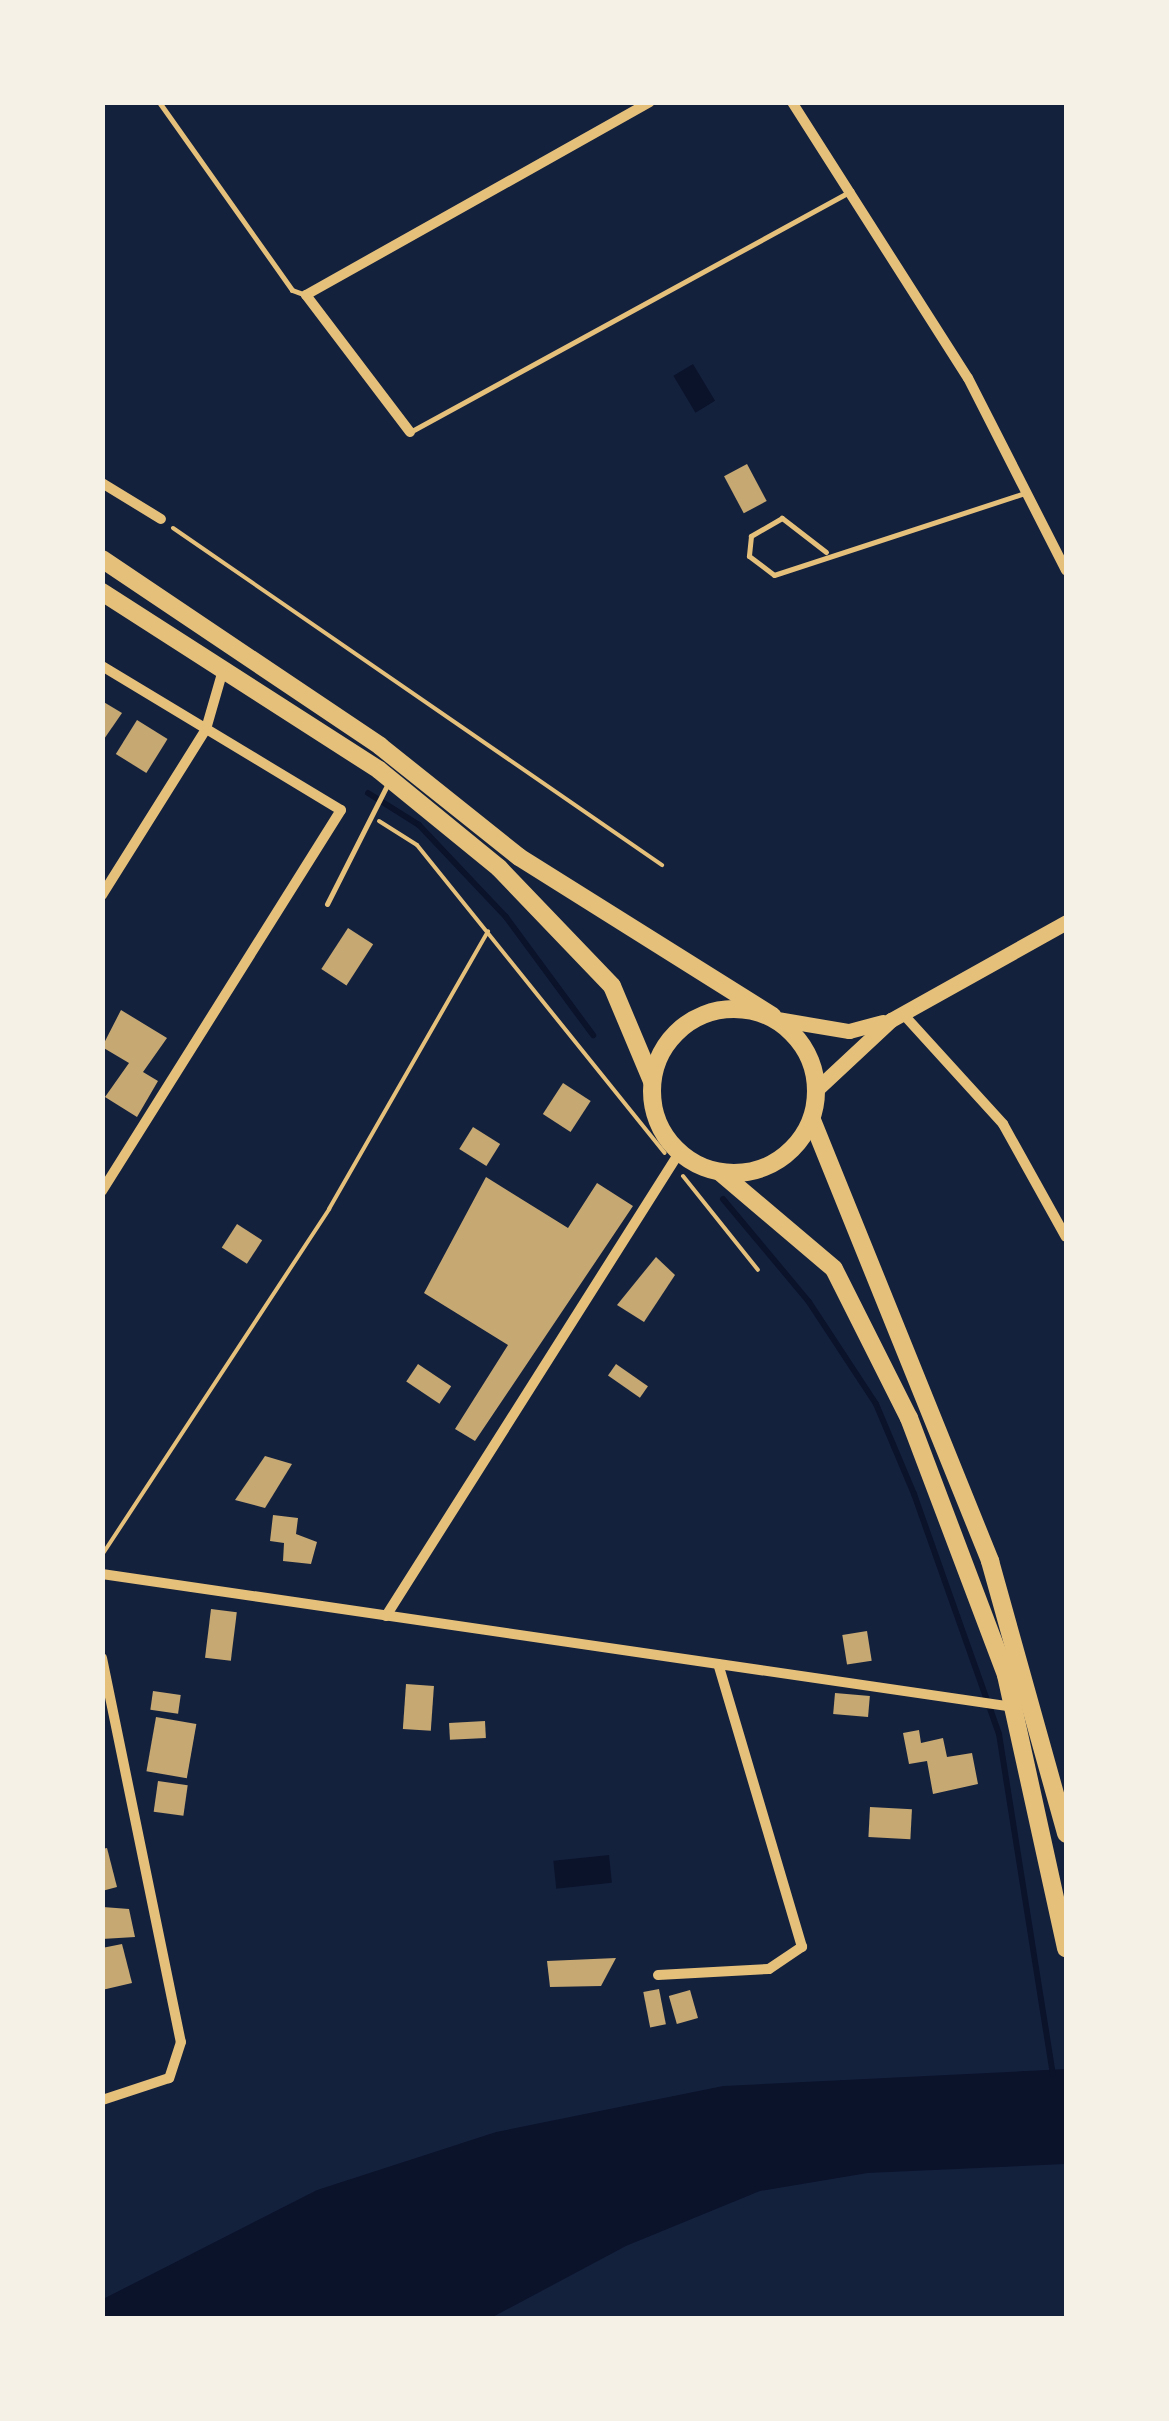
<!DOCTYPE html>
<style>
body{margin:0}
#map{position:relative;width:1169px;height:2421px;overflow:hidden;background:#14213d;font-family:Karla,sans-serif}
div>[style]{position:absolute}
.water>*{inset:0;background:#0b132b;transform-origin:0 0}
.stream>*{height:6px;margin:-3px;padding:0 3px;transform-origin:3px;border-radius:3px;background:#0b132b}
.building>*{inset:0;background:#c6a872;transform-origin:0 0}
.path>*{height:4px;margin:-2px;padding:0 2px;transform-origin:2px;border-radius:2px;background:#e5c07b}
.service>*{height:5px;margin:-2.5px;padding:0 2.5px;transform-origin:2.5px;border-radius:2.5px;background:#e5c07b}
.minor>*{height:10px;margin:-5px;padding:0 5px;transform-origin:5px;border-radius:5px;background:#e5c07b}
.secondary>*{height:15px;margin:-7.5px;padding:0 7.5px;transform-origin:7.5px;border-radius:7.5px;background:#e5c07b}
.primary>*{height:18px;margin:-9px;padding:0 9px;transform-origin:9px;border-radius:9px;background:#e5c07b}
.primary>.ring{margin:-9px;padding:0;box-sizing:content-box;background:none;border:18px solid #e5c07b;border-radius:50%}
span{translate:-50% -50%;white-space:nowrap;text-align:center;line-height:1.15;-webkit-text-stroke:10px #f6f1e7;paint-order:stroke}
.frame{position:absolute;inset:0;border:105px solid #f6f1e7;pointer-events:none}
</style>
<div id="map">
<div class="water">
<div style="left:693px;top:364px;width:43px;height:23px;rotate:59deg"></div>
<div style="left:609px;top:1855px;width:28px;height:56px;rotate:84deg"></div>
<div style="clip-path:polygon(1066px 2069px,1066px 2164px,868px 2173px,760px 2191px,626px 2246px,491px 2318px,103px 2318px,103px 2299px,317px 2190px,496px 2132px,723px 2086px)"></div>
</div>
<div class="stream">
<div style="left:368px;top:793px;width:60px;rotate:32.1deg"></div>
<div style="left:419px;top:825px;width:127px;rotate:46.6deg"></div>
<div style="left:506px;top:917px;width:147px;rotate:53.6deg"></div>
<div style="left:723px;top:1199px;width:134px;rotate:50.1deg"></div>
<div style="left:809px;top:1302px;width:122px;rotate:56.7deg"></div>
<div style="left:876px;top:1404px;width:98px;rotate:67.1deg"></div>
<div style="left:914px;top:1494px;width:255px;rotate:70.5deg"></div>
<div style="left:999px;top:1734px;width:344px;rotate:81deg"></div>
</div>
<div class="building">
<div style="left:747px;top:464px;width:42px;height:26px;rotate:62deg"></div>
<div style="clip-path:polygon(102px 701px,122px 713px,102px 742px)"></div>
<div style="left:137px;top:720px;width:36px;height:40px;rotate:32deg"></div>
<div style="left:348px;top:928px;width:30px;height:49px;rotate:33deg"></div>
<div style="clip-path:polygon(121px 1010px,167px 1038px,143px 1072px,158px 1081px,137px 1117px,105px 1097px,129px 1063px,102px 1047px)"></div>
<div style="left:563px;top:1083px;width:33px;height:37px;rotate:33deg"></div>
<div style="left:473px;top:1127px;width:32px;height:26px;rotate:32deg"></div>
<div style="clip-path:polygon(486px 1177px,568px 1228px,597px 1183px,633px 1206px,475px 1441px,455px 1429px,508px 1345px,424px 1293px)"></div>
<div style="left:237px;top:1224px;width:30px;height:28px;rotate:33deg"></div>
<div style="clip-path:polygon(656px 1257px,675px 1275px,644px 1322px,617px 1305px)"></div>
<div style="left:418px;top:1364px;width:40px;height:21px;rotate:34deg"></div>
<div style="left:616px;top:1364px;width:39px;height:14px;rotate:35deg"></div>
<div style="clip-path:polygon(265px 1456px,292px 1464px,265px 1508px,235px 1500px)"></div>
<div style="clip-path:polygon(273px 1515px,298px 1518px,296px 1534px,317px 1542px,311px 1564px,283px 1561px,284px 1543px,270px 1541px)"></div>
<div style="left:211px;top:1609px;width:26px;height:49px;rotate:7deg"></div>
<div style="left:867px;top:1631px;width:30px;height:25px;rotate:81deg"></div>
<div style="left:406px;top:1684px;width:28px;height:45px;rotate:4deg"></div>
<div style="left:153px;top:1691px;width:28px;height:19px;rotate:8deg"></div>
<div style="left:835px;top:1693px;width:35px;height:21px;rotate:5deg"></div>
<div style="left:156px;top:1717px;width:41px;height:55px;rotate:10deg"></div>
<div style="left:485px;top:1721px;width:17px;height:36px;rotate:87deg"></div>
<div style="clip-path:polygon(919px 1730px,921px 1743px,943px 1738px,947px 1757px,972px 1753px,978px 1784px,933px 1794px,927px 1761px,909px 1764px,903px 1733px)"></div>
<div style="left:158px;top:1781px;width:30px;height:31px;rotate:8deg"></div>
<div style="left:870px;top:1807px;width:42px;height:30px;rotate:3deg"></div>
<div style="clip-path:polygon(107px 1848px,117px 1887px,102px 1891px,102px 1849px)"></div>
<div style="clip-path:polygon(103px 1907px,129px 1909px,135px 1937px,102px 1939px)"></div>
<div style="clip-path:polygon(122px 1944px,132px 1983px,102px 1990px,102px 1948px)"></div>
<div style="clip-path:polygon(616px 1958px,601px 1986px,550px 1987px,547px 1961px)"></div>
<div style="left:659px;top:1989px;width:36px;height:16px;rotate:79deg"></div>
<div style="left:690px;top:1990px;width:29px;height:22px;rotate:74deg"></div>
</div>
<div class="path">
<div style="left:173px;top:528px;width:594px;rotate:34.57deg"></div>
<div style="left:379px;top:821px;width:45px;rotate:32.3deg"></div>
<div style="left:417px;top:845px;width:395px;rotate:51.2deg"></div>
<div style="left:683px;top:1176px;width:120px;rotate:51.4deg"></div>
<div style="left:102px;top:1555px;width:414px;rotate:-56.7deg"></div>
<div style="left:329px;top:1209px;width:320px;rotate:-60.2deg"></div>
</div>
<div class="service">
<div style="left:159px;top:102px;width:230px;rotate:54.7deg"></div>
<div style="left:292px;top:290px;width:15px;rotate:20deg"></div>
<div style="left:410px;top:432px;width:503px;rotate:-28.66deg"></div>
<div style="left:826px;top:552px;width:56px;rotate:-142.3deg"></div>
<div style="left:782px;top:518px;width:36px;rotate:150deg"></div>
<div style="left:751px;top:536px;width:20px;rotate:96deg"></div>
<div style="left:749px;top:556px;width:31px;rotate:37deg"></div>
<div style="left:774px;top:575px;width:264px;rotate:-18.1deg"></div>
<div style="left:327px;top:904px;width:138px;rotate:-63.2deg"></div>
</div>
<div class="minor">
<div style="left:792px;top:102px;width:327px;rotate:57.5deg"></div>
<div style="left:968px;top:378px;width:216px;rotate:63deg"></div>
<div style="left:410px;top:432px;width:172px;rotate:-127.2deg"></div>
<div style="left:306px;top:295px;width:394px;rotate:-29.3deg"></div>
<div style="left:102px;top:483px;width:69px;rotate:31.4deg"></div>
<div style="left:102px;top:666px;width:279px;rotate:31.1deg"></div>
<div style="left:341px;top:810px;width:450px;rotate:122.1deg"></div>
<div style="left:102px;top:895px;width:196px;rotate:-57.9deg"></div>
<div style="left:206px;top:729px;width:61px;rotate:-73.9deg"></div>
<div style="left:903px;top:1014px;width:149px;rotate:47.7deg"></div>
<div style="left:1003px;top:1124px;width:129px;rotate:60.9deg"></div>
<div style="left:102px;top:1574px;width:922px;rotate:8.3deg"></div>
<div style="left:386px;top:1616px;width:548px;rotate:-57.67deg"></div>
<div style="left:102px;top:1658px;width:392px;rotate:78.4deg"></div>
<div style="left:181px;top:2042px;width:38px;rotate:108deg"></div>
<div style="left:169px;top:2078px;width:71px;rotate:161.8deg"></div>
<div style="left:658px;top:1975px;width:111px;rotate:-3.1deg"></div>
<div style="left:769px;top:1969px;width:40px;rotate:-34deg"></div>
<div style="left:802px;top:1947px;width:295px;rotate:-106.5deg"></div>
</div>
<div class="secondary">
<div style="left:777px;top:1019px;width:73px;rotate:9.5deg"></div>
<div style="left:849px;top:1031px;width:35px;rotate:-15deg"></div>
<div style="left:818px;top:1088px;width:100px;rotate:-43deg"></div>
<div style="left:891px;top:1020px;width:201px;rotate:-29.2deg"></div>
</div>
<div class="primary">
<div style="left:102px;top:559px;width:335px;rotate:33.9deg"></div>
<div style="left:380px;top:746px;width:178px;rotate:38.6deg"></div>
<div style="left:519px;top:857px;width:299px;rotate:32.1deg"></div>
<div style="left:102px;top:592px;width:329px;rotate:32.7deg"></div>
<div style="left:379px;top:770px;width:155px;rotate:39.2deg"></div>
<div style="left:499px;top:868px;width:163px;rotate:46.2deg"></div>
<div style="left:612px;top:986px;width:103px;rotate:67.2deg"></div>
<div class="ring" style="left:652px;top:1009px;width:146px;height:146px"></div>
<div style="left:812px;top:1120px;width:476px;rotate:68deg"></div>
<div style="left:990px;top:1561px;width:283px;rotate:74.4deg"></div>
<div style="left:721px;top:1173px;width:148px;rotate:40.3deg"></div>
<div style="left:834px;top:1269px;width:167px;rotate:63.3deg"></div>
<div style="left:909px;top:1418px;width:275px;rotate:69.3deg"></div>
<div style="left:1006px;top:1675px;width:280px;rotate:77.6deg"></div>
</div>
<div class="frame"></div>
</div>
